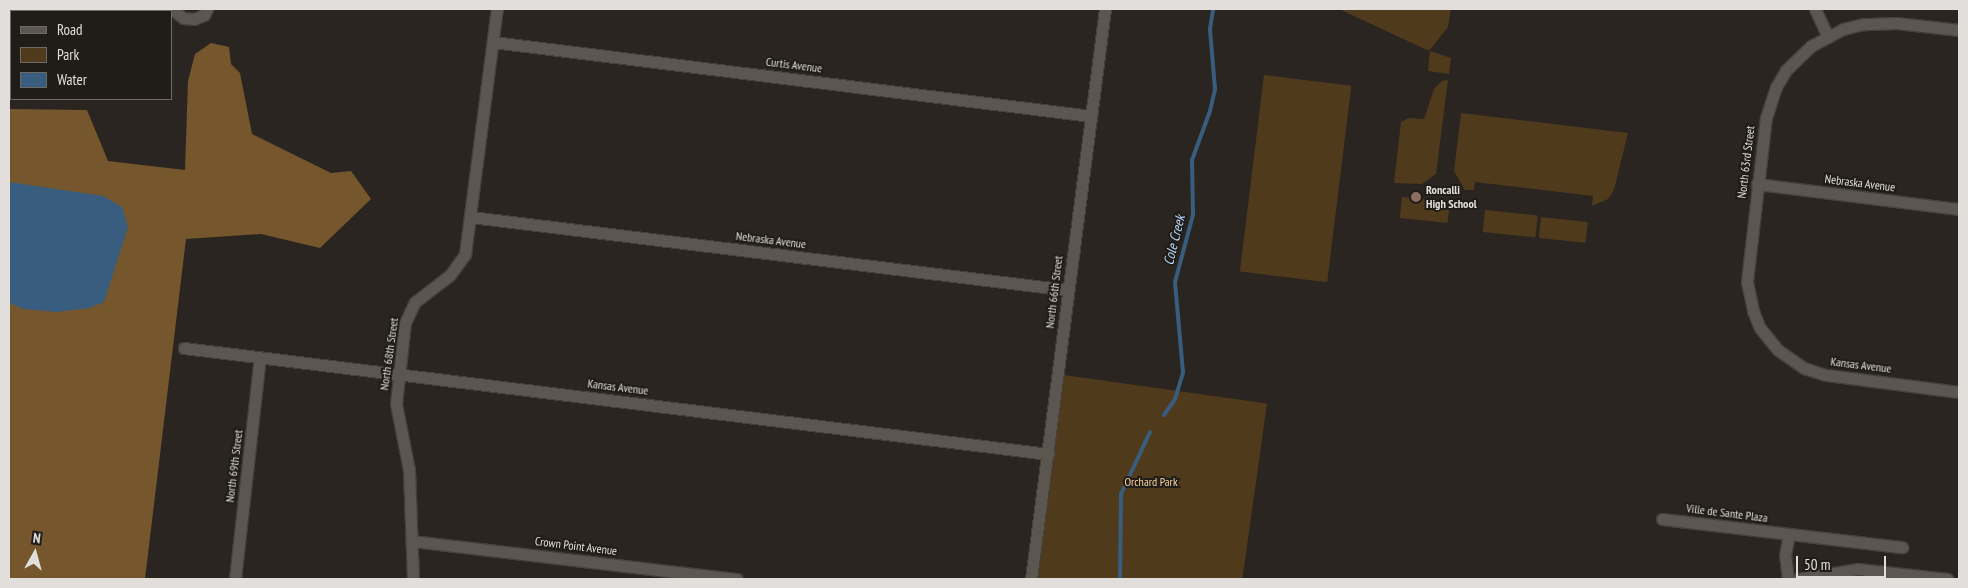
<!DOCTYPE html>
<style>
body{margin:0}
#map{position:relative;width:1968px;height:588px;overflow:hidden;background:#2a2520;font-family:"PT Sans Narrow",sans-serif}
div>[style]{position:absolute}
.green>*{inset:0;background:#503a1c;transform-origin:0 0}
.forest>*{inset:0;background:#75562d}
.water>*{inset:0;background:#395d7f}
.stream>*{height:4px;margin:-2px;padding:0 2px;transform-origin:2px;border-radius:2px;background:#395d7f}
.roads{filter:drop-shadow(1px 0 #44403b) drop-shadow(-1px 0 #44403b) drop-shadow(0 1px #44403b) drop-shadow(0 -1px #44403b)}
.street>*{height:11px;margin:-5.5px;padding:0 5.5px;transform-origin:5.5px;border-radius:5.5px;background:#5b5650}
.dots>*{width:14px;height:14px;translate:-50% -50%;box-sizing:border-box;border:2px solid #201c17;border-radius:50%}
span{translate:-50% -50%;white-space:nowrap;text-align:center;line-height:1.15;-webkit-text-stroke:4px #201c17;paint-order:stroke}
.street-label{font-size:12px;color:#e2dedb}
.poi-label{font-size:12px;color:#e2dedb;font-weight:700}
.left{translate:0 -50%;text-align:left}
.park-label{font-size:12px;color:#fcd3a0}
.water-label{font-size:14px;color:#b8dafd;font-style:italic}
.frame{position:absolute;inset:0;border:10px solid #e2dedb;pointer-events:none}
.legend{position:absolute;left:10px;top:10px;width:162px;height:90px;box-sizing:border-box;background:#201c17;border:1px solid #6e6a65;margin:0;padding:6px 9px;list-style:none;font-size:15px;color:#e2dedb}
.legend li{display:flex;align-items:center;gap:10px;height:25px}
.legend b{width:25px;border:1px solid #6e6a65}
.north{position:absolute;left:10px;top:528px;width:50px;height:50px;-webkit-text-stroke:4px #201c17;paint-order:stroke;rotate:7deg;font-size:14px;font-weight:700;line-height:20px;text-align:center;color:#e2dedb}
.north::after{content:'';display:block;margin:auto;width:18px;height:22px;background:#e2dedb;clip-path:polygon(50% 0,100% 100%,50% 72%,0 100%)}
.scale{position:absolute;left:1796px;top:556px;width:90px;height:22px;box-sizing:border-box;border:2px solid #e2dedb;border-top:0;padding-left:6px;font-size:15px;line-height:18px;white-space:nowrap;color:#e2dedb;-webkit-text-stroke:4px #201c17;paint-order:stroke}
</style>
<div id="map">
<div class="green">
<div style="clip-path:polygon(1339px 9px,1451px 9px,1448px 27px,1429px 51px)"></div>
<div style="clip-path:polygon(1430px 51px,1451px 58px,1449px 74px,1428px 71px)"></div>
<div style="left:1264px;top:75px;width:88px;height:198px;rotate:7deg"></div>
<div style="clip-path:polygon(1448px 80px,1436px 174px,1422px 184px,1394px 183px,1401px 122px,1409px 118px,1424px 119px,1434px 89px,1442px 81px)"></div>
<div style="clip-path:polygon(1461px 113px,1628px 133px,1614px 190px,1608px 199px,1592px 206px,1593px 196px,1475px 182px,1474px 190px,1465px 190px,1454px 171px)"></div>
<div style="left:1402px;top:197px;width:48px;height:21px;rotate:6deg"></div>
<div style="left:1485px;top:210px;width:53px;height:22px;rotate:6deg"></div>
<div style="left:1541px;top:217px;width:47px;height:21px;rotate:6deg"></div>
<div style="left:1064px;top:375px;width:205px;height:206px;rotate:8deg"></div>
</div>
<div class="forest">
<div style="clip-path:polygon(211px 43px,229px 47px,231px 64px,240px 73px,252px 134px,331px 173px,351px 171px,371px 199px,320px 248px,261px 234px,186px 239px,145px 579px,9px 579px,9px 109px,87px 110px,108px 161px,185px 170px,188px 81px,195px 54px)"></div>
</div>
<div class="water">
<div style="clip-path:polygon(9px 182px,103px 196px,122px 207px,128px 227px,104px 302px,89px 308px,56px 312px,24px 309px,9px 303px)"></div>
</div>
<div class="stream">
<div style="left:1164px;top:415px;width:19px;rotate:-55deg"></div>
<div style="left:1175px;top:399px;width:28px;rotate:-73deg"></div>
<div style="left:1183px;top:372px;width:90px;rotate:-95.1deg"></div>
<div style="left:1175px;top:282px;width:69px;rotate:-75deg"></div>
<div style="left:1193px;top:215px;width:55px;rotate:-91deg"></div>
<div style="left:1192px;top:160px;width:52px;rotate:-69.8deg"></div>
<div style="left:1210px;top:111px;width:23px;rotate:-77deg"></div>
<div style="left:1215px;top:89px;width:60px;rotate:-94.8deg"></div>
<div style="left:1210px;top:29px;width:20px;rotate:-81deg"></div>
<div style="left:1120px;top:579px;width:85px;rotate:-89.3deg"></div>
<div style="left:1121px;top:494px;width:68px;rotate:-64.9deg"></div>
</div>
<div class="roads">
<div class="street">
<div style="left:172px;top:9px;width:14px;rotate:39deg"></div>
<div style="left:183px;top:18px;width:11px;rotate:5deg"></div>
<div style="left:194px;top:19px;width:11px;rotate:-22deg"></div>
<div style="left:204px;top:15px;width:7px;rotate:-63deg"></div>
<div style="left:1815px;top:9px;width:31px;rotate:65deg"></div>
<div style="left:75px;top:11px;width:3px;rotate:-45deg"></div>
<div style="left:1959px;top:30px;width:63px;rotate:-173.7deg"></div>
<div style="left:1896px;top:23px;width:33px;rotate:178deg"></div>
<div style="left:1863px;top:24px;width:21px;rotate:166deg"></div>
<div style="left:1843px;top:29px;width:36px;rotate:152deg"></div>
<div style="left:1811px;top:46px;width:35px;rotate:136deg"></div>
<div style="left:1786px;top:70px;width:20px;rotate:120deg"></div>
<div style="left:1776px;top:87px;width:32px;rotate:108deg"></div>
<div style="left:1766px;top:117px;width:166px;rotate:96.6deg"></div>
<div style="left:1747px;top:282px;width:30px;rotate:78deg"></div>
<div style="left:1753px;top:311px;width:18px;rotate:68deg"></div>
<div style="left:1760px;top:328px;width:28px;rotate:51deg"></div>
<div style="left:1778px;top:350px;width:32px;rotate:35deg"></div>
<div style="left:1804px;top:368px;width:23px;rotate:18deg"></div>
<div style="left:1826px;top:375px;width:134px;rotate:7.3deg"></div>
<div style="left:493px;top:42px;width:603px;rotate:7.05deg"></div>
<div style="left:9px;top:47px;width:2px;rotate:-27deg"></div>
<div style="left:1757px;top:184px;width:204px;rotate:7.1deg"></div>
<div style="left:471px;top:217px;width:601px;rotate:6.97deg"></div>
<div style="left:184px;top:348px;width:871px;rotate:6.99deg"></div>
<div style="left:1662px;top:519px;width:242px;rotate:6.7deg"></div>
<div style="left:412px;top:541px;width:327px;rotate:6.7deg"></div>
<div style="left:235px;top:579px;width:223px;rotate:-83.6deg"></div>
<div style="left:413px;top:579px;width:109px;rotate:-92.1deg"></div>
<div style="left:409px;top:470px;width:67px;rotate:-101.1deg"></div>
<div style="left:396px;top:404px;width:81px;rotate:-83.7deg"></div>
<div style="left:405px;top:323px;width:23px;rotate:-65deg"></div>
<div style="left:415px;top:302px;width:44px;rotate:-37.6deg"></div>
<div style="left:450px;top:275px;width:26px;rotate:-54deg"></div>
<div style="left:465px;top:254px;width:247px;rotate:-82.6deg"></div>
<div style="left:1031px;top:579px;width:575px;rotate:-82.6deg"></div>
<div style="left:1788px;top:579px;width:24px;rotate:-97deg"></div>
<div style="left:1785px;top:555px;width:21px;rotate:-79deg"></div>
<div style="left:1798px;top:579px;width:61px;rotate:-9.5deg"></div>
<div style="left:1858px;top:569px;width:90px;rotate:6.4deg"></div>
</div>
</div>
<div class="dots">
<div style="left:1416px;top:197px;background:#8d6e63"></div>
</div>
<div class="street-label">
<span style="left:794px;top:65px;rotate:7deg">Curtis Avenue</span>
<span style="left:1746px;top:162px;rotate:-83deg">North 63rd Street</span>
<span style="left:1860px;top:183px;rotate:7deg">Nebraska Avenue</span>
<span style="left:771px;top:240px;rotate:7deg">Nebraska Avenue</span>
<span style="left:1054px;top:292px;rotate:-83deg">North 66th Street</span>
<span style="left:389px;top:354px;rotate:-82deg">North 68th Street</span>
<span style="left:1861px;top:365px;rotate:7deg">Kansas Avenue</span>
<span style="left:618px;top:387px;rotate:7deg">Kansas Avenue</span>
<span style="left:234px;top:466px;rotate:-83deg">North 69th Street</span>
<span style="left:1727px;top:513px;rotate:7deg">Ville de Sante Plaza</span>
<span style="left:576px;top:546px;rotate:7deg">Crown Point Avenue</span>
</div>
<div class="poi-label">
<span class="left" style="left:1426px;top:197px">Roncalli<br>High School</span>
</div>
<div class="park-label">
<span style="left:1151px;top:482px">Orchard Park</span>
</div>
<div class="water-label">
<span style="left:1174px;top:240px;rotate:-76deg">Cole Creek</span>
</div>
<div class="frame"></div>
<ul class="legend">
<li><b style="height:6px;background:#5b5650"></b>Road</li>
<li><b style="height:14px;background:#503a1c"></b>Park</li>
<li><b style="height:14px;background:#395d7f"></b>Water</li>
</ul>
<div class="north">N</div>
<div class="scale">50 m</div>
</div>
